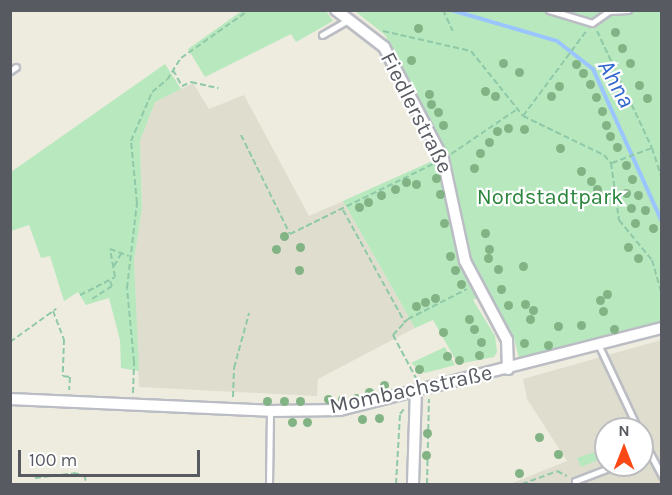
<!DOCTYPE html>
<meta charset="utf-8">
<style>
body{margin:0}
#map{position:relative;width:672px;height:495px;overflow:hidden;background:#edecde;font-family:Karla,sans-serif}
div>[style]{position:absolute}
.education>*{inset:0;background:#dfdece}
.green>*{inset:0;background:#b7e8be}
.stream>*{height:4px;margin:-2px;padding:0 2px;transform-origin:2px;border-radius:2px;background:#9bc5ff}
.path>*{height:2px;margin-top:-1px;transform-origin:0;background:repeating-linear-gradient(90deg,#8fc9a8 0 6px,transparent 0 9px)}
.roads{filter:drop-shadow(2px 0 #bbbdc4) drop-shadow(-2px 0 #bbbdc4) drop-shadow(0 2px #bbbdc4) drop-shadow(0 -2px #bbbdc4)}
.service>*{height:5px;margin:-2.5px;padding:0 2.5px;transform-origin:2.5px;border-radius:2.5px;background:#fff}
.minor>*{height:10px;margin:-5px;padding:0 5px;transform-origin:5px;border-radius:5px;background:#fff}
.trees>*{width:9px;height:9px;margin:-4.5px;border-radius:50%;background:#82b385}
span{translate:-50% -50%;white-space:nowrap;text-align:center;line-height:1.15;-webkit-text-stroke:4.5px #fff;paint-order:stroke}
.street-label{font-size:22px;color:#575a61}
.park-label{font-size:22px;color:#2b853c}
.water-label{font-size:24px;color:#3268ce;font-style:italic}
.frame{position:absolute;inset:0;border:12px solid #575a61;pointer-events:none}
.north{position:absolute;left:594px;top:417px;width:60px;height:60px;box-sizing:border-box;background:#fff;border:2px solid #bcbdc0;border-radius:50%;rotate:0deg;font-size:16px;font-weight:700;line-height:24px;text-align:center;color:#575a61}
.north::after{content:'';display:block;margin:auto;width:21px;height:27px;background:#fb4815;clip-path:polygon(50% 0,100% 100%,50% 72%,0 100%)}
.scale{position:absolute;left:18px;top:450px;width:182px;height:27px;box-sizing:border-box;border:3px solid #575a61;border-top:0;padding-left:8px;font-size:18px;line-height:21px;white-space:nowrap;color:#575a61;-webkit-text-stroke:4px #fff;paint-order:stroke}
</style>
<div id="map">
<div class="education">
<div style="clip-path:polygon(193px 83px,209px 109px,244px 95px,309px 216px,343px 201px,415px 328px,318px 379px,317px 396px,139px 387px,134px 260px,142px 209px,140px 141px,155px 102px)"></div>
<div style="clip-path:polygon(evenodd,661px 340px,661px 484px,510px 484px,567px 461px,527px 399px,523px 379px,661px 340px,606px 429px,642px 429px,642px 465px,606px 465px,606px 429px)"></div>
</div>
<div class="green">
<div style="clip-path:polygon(243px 10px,326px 11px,333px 21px,296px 42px,291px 34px,205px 77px,188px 49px)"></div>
<div style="clip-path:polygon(355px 11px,661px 11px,661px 323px,519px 358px,514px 338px,487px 293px,473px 300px,495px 336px,497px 352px,494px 357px,458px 364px,433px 320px,415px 328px,343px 201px,448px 154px,385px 35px)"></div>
<div style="clip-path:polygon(165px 64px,181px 89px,155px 102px,140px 141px,142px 209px,134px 260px,139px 371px,121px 368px,120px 340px,109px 298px,86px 305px,78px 292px,64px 301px,50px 256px,41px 258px,29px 225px,11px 231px,11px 172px)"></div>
<div style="clip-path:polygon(445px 347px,455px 365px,425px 373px,411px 363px)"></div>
<div style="clip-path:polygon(606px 448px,606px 457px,581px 467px,577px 458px)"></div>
</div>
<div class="stream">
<div style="left:451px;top:10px;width:110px;rotate:16.3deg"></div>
<div style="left:557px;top:41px;width:46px;rotate:37.9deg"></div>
<div style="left:593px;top:69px;width:168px;rotate:65.7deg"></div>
</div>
<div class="path">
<div style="left:443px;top:10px;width:23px;rotate:65deg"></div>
<div style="left:383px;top:31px;width:90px;rotate:12.8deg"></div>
<div style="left:471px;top:51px;width:83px;rotate:51.3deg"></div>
<div style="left:523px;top:116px;width:90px;rotate:25.7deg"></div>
<div style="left:604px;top:155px;width:11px;rotate:49deg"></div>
<div style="left:611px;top:163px;width:58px;rotate:82deg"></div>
<div style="left:619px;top:220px;width:52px;rotate:50.5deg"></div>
<div style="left:652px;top:260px;width:37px;rotate:74deg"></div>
<div style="left:597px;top:31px;width:129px;rotate:64.8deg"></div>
<div style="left:652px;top:148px;width:33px;rotate:72deg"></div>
<div style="left:173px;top:70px;width:18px;rotate:61deg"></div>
<div style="left:182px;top:86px;width:10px;rotate:-24deg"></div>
<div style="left:191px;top:82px;width:28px;rotate:13deg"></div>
<div style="left:523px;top:116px;width:107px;rotate:-53.3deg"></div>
<div style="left:241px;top:135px;width:110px;rotate:63.7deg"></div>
<div style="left:290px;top:234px;width:159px;rotate:-26.1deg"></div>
<div style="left:451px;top:154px;width:78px;rotate:-34.1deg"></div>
<div style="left:612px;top:163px;width:43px;rotate:-20.6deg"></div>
<div style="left:343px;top:210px;width:129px;rotate:61.2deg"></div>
<div style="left:114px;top:266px;width:14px;rotate:-60deg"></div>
<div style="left:80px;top:295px;width:39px;rotate:-27deg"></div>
<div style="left:115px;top:277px;width:28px;rotate:-100deg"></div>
<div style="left:110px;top:249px;width:20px;rotate:20deg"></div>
<div style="left:92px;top:299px;width:24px;rotate:-33deg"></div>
<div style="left:112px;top:286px;width:5px;rotate:-112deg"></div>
<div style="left:53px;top:311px;width:30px;rotate:69deg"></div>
<div style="left:64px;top:339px;width:37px;rotate:92deg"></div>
<div style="left:63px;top:376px;width:7px;rotate:8deg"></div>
<div style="left:70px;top:377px;width:13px;rotate:94deg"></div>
<div style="left:10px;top:342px;width:57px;rotate:-35.7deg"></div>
<div style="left:417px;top:380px;width:51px;rotate:-118.1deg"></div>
<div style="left:393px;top:335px;width:22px;rotate:-47deg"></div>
<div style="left:408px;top:319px;width:66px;rotate:-27deg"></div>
<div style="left:133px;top:393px;width:31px;rotate:-88deg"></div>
<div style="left:134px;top:362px;width:74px;rotate:-95.4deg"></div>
<div style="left:127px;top:288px;width:86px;rotate:-83.3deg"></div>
<div style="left:137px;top:203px;width:62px;rotate:-95.5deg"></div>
<div style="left:131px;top:141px;width:53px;rotate:-66.8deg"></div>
<div style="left:152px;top:92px;width:19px;rotate:-39deg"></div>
<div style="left:167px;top:80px;width:26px;rotate:-58deg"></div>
<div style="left:181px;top:58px;width:83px;rotate:-35.2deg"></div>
<div style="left:233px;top:397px;width:29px;rotate:-88deg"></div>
<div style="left:234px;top:368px;width:57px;rotate:-74.7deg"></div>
<div style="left:35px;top:478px;width:38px;rotate:-7deg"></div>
<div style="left:73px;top:473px;width:11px;rotate:10deg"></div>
<div style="left:84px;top:475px;width:9px;rotate:72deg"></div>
<div style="left:396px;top:484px;width:70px;rotate:-86.7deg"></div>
<div style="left:400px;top:414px;width:6px;rotate:-51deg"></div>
<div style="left:427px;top:484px;width:85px;rotate:-88.7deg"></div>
<div style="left:522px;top:484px;width:37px;rotate:-20deg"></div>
<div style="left:557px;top:471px;width:11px;rotate:27deg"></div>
</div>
<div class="roads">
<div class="service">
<div style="left:549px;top:10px;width:45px;rotate:16.8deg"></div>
<div style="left:592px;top:23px;width:21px;rotate:-35deg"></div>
<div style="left:609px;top:11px;width:19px;rotate:-3deg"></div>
<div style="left:322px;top:35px;width:28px;rotate:-30deg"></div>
<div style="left:10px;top:71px;width:7px;rotate:-34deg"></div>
<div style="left:599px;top:346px;width:92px;rotate:64.8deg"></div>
<div style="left:642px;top:438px;width:43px;rotate:62.2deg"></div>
<div style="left:269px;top:484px;width:73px;rotate:-89.2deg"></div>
<div style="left:576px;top:484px;width:3px;rotate:-108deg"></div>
<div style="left:575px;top:481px;width:45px;rotate:-20.9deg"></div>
</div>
<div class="minor">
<div style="left:336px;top:10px;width:61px;rotate:37.6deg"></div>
<div style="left:384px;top:47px;width:127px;rotate:62.2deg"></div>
<div style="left:443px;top:159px;width:104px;rotate:77.8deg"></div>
<div style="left:465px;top:261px;width:89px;rotate:62deg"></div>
<div style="left:507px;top:340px;width:29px;rotate:88deg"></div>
<div style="left:10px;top:399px;width:260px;rotate:2.6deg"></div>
<div style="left:270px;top:411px;width:70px;rotate:-0.8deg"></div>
<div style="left:340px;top:410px;width:332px;rotate:-14.3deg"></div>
<div style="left:413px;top:484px;width:93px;rotate:-88.2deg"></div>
</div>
</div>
<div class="trees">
<div style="left:418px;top:28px"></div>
<div style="left:615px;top:32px"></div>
<div style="left:622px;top:48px"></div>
<div style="left:411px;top:60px"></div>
<div style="left:503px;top:63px"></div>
<div style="left:630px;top:63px"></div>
<div style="left:576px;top:64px"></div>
<div style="left:519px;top:72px"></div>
<div style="left:583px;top:73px"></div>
<div style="left:590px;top:84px"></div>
<div style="left:639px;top:85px"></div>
<div style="left:559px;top:86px"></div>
<div style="left:485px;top:91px"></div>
<div style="left:429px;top:94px"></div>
<div style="left:495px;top:96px"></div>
<div style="left:551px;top:96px"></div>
<div style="left:596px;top:97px"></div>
<div style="left:647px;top:98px"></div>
<div style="left:431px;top:104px"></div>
<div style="left:602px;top:111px"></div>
<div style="left:438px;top:112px"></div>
<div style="left:443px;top:125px"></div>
<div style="left:606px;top:125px"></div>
<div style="left:508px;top:128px"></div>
<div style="left:524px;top:129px"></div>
<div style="left:497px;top:131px"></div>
<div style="left:610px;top:136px"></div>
<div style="left:489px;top:142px"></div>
<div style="left:617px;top:147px"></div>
<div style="left:560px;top:148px"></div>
<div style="left:480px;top:153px"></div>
<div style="left:626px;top:165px"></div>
<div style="left:474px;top:168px"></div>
<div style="left:581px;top:171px"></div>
<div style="left:436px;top:178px"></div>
<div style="left:632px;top:179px"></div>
<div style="left:591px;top:181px"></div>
<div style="left:406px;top:182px"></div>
<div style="left:416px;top:184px"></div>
<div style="left:395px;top:189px"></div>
<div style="left:597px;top:189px"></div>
<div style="left:626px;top:193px"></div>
<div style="left:440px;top:194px"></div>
<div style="left:381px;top:195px"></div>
<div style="left:638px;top:195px"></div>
<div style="left:368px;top:202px"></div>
<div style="left:359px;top:207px"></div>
<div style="left:631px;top:208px"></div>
<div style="left:645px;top:210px"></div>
<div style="left:444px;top:223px"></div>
<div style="left:635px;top:223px"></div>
<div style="left:653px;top:228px"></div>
<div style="left:485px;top:233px"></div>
<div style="left:284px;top:236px"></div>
<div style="left:300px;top:247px"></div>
<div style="left:628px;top:247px"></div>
<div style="left:276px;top:249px"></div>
<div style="left:489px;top:249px"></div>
<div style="left:450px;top:256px"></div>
<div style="left:488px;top:258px"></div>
<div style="left:638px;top:258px"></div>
<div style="left:523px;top:266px"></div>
<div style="left:498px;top:269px"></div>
<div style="left:299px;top:270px"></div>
<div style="left:455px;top:270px"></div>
<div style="left:461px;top:284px"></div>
<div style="left:501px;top:289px"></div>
<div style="left:607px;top:294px"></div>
<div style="left:435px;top:298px"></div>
<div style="left:600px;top:300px"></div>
<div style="left:425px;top:302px"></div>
<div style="left:525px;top:304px"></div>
<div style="left:508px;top:305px"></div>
<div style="left:416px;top:306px"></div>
<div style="left:533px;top:310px"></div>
<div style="left:603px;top:311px"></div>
<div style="left:469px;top:319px"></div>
<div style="left:530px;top:319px"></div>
<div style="left:581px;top:325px"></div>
<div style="left:558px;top:326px"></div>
<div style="left:474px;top:329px"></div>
<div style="left:614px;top:329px"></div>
<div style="left:443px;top:332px"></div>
<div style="left:481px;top:342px"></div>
<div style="left:524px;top:343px"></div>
<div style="left:548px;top:345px"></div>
<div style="left:479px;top:355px"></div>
<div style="left:447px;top:356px"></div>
<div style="left:459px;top:360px"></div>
<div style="left:419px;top:369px"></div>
<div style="left:384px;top:385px"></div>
<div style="left:369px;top:392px"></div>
<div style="left:356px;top:398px"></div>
<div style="left:328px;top:399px"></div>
<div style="left:342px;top:399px"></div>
<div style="left:267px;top:401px"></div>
<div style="left:284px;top:401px"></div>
<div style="left:300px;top:401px"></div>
<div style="left:379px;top:418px"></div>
<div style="left:362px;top:419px"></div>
<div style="left:292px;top:422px"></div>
<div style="left:307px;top:422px"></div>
<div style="left:427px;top:433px"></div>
<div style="left:539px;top:437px"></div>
<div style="left:558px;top:454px"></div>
<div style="left:426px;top:455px"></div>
<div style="left:519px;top:473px"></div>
</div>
<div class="street-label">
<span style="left:416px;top:113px;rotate:63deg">Fiedlerstraße</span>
<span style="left:411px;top:390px;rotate:-12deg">Mombachstraße</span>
</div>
<div class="park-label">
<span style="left:550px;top:198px">Nordstadtpark</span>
</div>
<div class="water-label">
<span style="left:616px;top:84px;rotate:61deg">Ahna</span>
</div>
<div class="frame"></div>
<div class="north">N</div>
<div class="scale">100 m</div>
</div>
